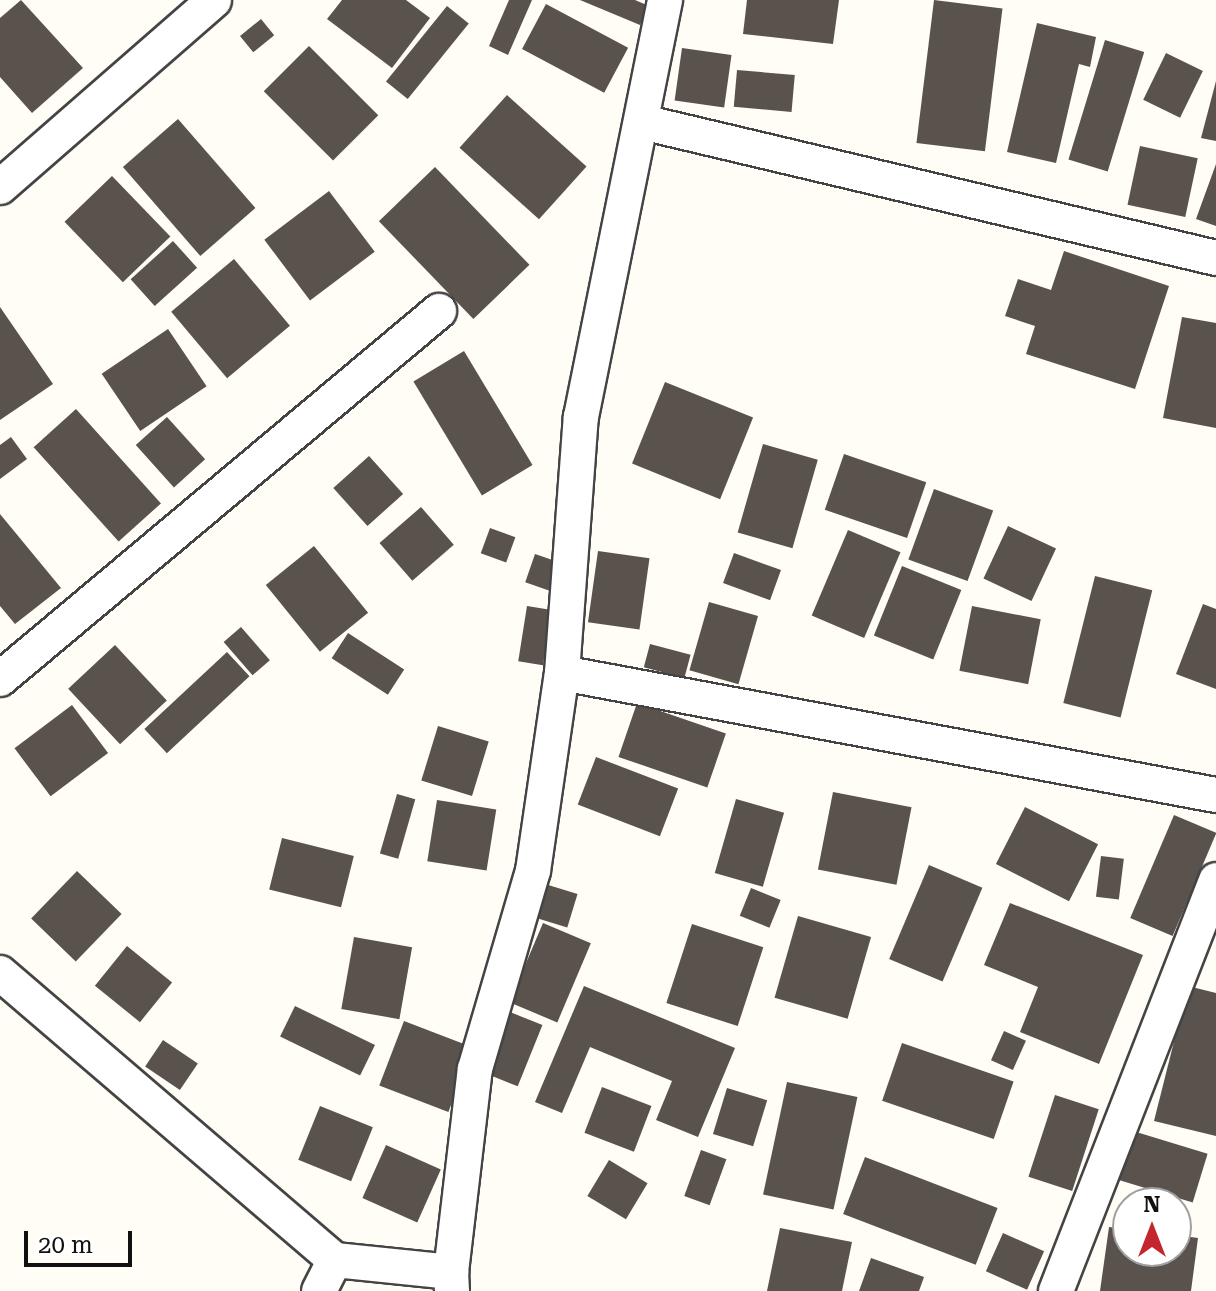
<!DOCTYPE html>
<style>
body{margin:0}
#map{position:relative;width:1216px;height:1291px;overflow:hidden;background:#fffdf5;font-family:"Roboto Serif",serif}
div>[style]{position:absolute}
.building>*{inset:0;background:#5a524d;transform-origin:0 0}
.roads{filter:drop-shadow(2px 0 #444) drop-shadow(-2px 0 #444) drop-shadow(0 2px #444) drop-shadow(0 -2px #444)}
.street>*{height:34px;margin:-17px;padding:0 17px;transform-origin:17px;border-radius:17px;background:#fff}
span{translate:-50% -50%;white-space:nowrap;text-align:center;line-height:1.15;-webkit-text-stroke:8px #fff;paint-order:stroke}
.north{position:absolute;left:1112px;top:1187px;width:80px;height:80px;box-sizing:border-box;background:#fff;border:2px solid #a0a0a0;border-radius:50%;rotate:0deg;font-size:22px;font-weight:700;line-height:32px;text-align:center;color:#111}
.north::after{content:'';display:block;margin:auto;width:28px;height:36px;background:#c4262e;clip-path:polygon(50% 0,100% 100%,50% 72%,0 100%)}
.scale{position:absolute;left:24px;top:1231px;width:108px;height:36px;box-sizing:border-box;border:4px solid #111;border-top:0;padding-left:10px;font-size:24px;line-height:28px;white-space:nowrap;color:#111;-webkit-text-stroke:6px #fff;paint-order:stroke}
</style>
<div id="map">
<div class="building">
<div style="clip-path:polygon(21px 0,83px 68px,32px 113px,0 77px,0 18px)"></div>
<div style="clip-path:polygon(342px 0,406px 0,430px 18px,392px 68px,327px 19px)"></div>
<div style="clip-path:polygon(509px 0,532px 0,508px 55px,489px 46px)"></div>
<div style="clip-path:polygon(580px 0,635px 0,649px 6px,640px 25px)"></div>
<div style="clip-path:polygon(747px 0,839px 0,833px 44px,743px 34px)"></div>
<div style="left:934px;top:0;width:69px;height:144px;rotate:7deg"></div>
<div style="left:546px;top:4px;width:93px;height:51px;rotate:28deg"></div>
<div style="left:447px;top:6px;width:28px;height:97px;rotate:39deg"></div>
<div style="left:261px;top:19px;width:21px;height:27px;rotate:51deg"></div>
<div style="clip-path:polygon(1037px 23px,1096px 37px,1090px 67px,1079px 64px,1056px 163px,1007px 152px)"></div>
<div style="left:1105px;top:40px;width:41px;height:125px;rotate:17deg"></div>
<div style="left:309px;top:46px;width:98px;height:64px;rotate:45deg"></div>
<div style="left:682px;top:48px;width:50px;height:53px;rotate:8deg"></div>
<div style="left:1166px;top:53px;width:41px;height:52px;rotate:26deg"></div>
<div style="left:737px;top:70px;width:58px;height:37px;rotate:5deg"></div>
<div style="clip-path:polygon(1216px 81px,1216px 141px,1201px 138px)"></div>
<div style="left:507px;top:95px;width:107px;height:71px;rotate:42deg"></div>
<div style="left:178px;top:119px;width:118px;height:73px;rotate:49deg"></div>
<div style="left:1140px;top:146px;width:59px;height:60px;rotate:12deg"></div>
<div style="clip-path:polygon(1216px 164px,1216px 226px,1196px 219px)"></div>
<div style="left:435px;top:167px;width:136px;height:78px;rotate:46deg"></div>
<div style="left:112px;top:176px;width:84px;height:66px;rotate:46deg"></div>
<div style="left:329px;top:191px;width:76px;height:81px;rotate:53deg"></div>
<div style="left:173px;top:241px;width:36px;height:57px;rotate:48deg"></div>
<div style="clip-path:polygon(1064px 251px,1169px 286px,1135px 389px,1026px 354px,1035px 326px,1005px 316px,1018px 279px,1051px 290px)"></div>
<div style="left:234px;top:259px;width:87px;height:82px;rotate:50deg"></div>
<div style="clip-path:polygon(0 307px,53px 384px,0 420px)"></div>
<div style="clip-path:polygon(1182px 317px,1216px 323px,1216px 428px,1163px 418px)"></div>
<div style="left:168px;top:329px;width:69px;height:80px;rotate:56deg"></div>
<div style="left:464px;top:351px;width:133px;height:59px;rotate:59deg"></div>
<div style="left:665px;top:382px;width:95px;height:88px;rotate:22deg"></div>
<div style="left:76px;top:409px;width:127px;height:57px;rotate:48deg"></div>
<div style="left:167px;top:417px;width:57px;height:42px;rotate:48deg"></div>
<div style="clip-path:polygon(11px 437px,27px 459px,0 479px,0 445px)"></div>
<div style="left:763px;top:444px;width:57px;height:92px;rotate:16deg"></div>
<div style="left:844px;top:454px;width:87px;height:59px;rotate:19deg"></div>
<div style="left:369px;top:456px;width:51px;height:48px;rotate:48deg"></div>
<div style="left:934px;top:489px;width:63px;height:75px;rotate:20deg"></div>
<div style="left:421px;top:507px;width:50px;height:55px;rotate:49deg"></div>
<div style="clip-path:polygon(0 514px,61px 588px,15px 624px,0 606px)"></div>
<div style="left:1008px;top:526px;width:53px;height:58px;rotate:25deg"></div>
<div style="left:490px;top:528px;width:27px;height:27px;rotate:20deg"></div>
<div style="left:848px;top:530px;width:57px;height:93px;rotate:23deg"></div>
<div style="left:314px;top:546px;width:86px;height:62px;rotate:51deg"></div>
<div style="left:598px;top:551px;width:52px;height:72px;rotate:8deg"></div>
<div style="left:734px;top:553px;width:50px;height:32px;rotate:20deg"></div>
<div style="left:535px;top:554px;width:31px;height:30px;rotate:19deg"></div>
<div style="left:902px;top:566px;width:64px;height:75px;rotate:22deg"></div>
<div style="left:1095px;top:576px;width:59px;height:131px;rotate:14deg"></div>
<div style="left:709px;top:602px;width:51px;height:71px;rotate:16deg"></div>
<div style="clip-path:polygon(1203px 604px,1216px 609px,1216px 689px,1176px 674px)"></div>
<div style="left:527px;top:606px;width:25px;height:56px;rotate:9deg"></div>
<div style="left:972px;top:606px;width:70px;height:66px;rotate:11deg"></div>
<div style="left:241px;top:627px;width:44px;height:23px;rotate:49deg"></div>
<div style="left:348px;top:633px;width:67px;height:30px;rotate:33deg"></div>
<div style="left:650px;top:644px;width:42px;height:24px;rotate:15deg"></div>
<div style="left:115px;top:645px;width:76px;height:64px;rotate:47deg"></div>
<div style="left:227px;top:652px;width:33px;height:113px;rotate:47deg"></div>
<div style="left:637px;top:703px;width:94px;height:57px;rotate:19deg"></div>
<div style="left:72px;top:705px;width:60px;height:72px;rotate:53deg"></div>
<div style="left:438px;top:726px;width:53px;height:57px;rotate:17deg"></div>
<div style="left:596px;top:757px;width:88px;height:51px;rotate:21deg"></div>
<div style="left:833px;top:792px;width:80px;height:79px;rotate:11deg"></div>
<div style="left:397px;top:794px;width:19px;height:62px;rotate:16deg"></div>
<div style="left:736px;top:799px;width:50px;height:77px;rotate:16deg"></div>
<div style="left:437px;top:800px;width:60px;height:62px;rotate:9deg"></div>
<div style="left:1025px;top:807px;width:82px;height:64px;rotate:27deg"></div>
<div style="left:1174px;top:815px;width:46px;height:112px;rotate:23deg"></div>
<div style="left:282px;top:838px;width:74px;height:53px;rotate:14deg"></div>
<div style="left:1101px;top:856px;width:23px;height:41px;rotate:7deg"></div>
<div style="left:929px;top:865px;width:58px;height:102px;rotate:23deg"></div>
<div style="left:77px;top:871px;width:62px;height:66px;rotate:44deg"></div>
<div style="left:545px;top:884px;width:34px;height:35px;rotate:17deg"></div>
<div style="left:751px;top:888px;width:32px;height:30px;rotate:22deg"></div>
<div style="clip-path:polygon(1010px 903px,1143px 955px,1099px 1064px,1020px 1032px,1038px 987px,984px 965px)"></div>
<div style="left:798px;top:916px;width:76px;height:85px;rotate:16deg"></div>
<div style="left:543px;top:923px;width:52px;height:86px;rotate:23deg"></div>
<div style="left:692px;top:924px;width:75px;height:83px;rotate:18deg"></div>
<div style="left:354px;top:937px;width:59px;height:73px;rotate:10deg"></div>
<div style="left:127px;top:946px;width:58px;height:51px;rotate:39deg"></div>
<div style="clip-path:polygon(584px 986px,735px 1048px,698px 1137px,656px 1120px,672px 1081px,590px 1047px,562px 1113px,535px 1102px)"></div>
<div style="clip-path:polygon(1188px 986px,1216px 993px,1216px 1136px,1154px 1121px)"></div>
<div style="left:295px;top:1006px;width:89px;height:34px;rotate:26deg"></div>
<div style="left:510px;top:1012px;width:35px;height:66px;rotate:22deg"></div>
<div style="left:404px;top:1021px;width:74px;height:69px;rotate:21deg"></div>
<div style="left:1004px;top:1031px;width:24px;height:32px;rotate:24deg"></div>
<div style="left:163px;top:1040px;width:42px;height:32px;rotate:34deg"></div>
<div style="left:902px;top:1043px;width:118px;height:61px;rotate:19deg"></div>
<div style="left:787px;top:1082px;width:72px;height:115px;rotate:12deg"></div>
<div style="left:602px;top:1087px;width:53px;height:49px;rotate:21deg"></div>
<div style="left:727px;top:1088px;width:42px;height:48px;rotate:17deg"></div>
<div style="left:1055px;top:1095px;width:46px;height:86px;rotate:18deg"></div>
<div style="left:320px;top:1106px;width:57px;height:58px;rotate:22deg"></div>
<div style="left:1133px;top:1131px;width:78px;height:51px;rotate:17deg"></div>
<div style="left:386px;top:1145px;width:60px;height:58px;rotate:24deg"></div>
<div style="left:701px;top:1150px;width:27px;height:49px;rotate:20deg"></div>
<div style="left:865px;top:1157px;width:142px;height:61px;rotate:21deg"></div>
<div style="left:609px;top:1160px;width:45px;height:42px;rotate:31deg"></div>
<div style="clip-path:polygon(1109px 1227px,1128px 1229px,1128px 1251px,1176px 1251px,1176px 1235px,1198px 1238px,1191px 1291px,1100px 1291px)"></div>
<div style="clip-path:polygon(780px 1228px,852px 1242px,842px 1291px,767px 1291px)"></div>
<div style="left:1003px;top:1233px;width:45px;height:42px;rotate:24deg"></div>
<div style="clip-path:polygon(871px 1258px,924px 1277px,919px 1291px,859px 1291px)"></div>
</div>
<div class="roads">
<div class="street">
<div style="left:642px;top:122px;width:590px;rotate:13.33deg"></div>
<div style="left:0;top:187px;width:284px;rotate:-41.1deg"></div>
<div style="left:562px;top:673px;width:665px;rotate:10.57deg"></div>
<div style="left:0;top:679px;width:573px;rotate:-39.97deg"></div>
<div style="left:0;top:973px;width:441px;rotate:40.6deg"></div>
<div style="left:335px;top:1260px;width:117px;rotate:5.9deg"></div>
<div style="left:451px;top:1272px;width:19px;rotate:87deg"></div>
<div style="left:451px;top:1272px;width:204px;rotate:-83.3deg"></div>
<div style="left:475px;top:1069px;width:206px;rotate:-73.7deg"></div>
<div style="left:533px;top:871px;width:200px;rotate:-81.7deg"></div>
<div style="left:562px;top:673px;width:257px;rotate:-85.8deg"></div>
<div style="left:581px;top:417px;width:425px;rotate:-78.6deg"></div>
<div style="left:319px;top:1291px;width:35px;rotate:-63deg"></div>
<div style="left:1056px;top:1291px;width:441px;rotate:-68.7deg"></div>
</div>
</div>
<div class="north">N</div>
<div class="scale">20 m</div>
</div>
